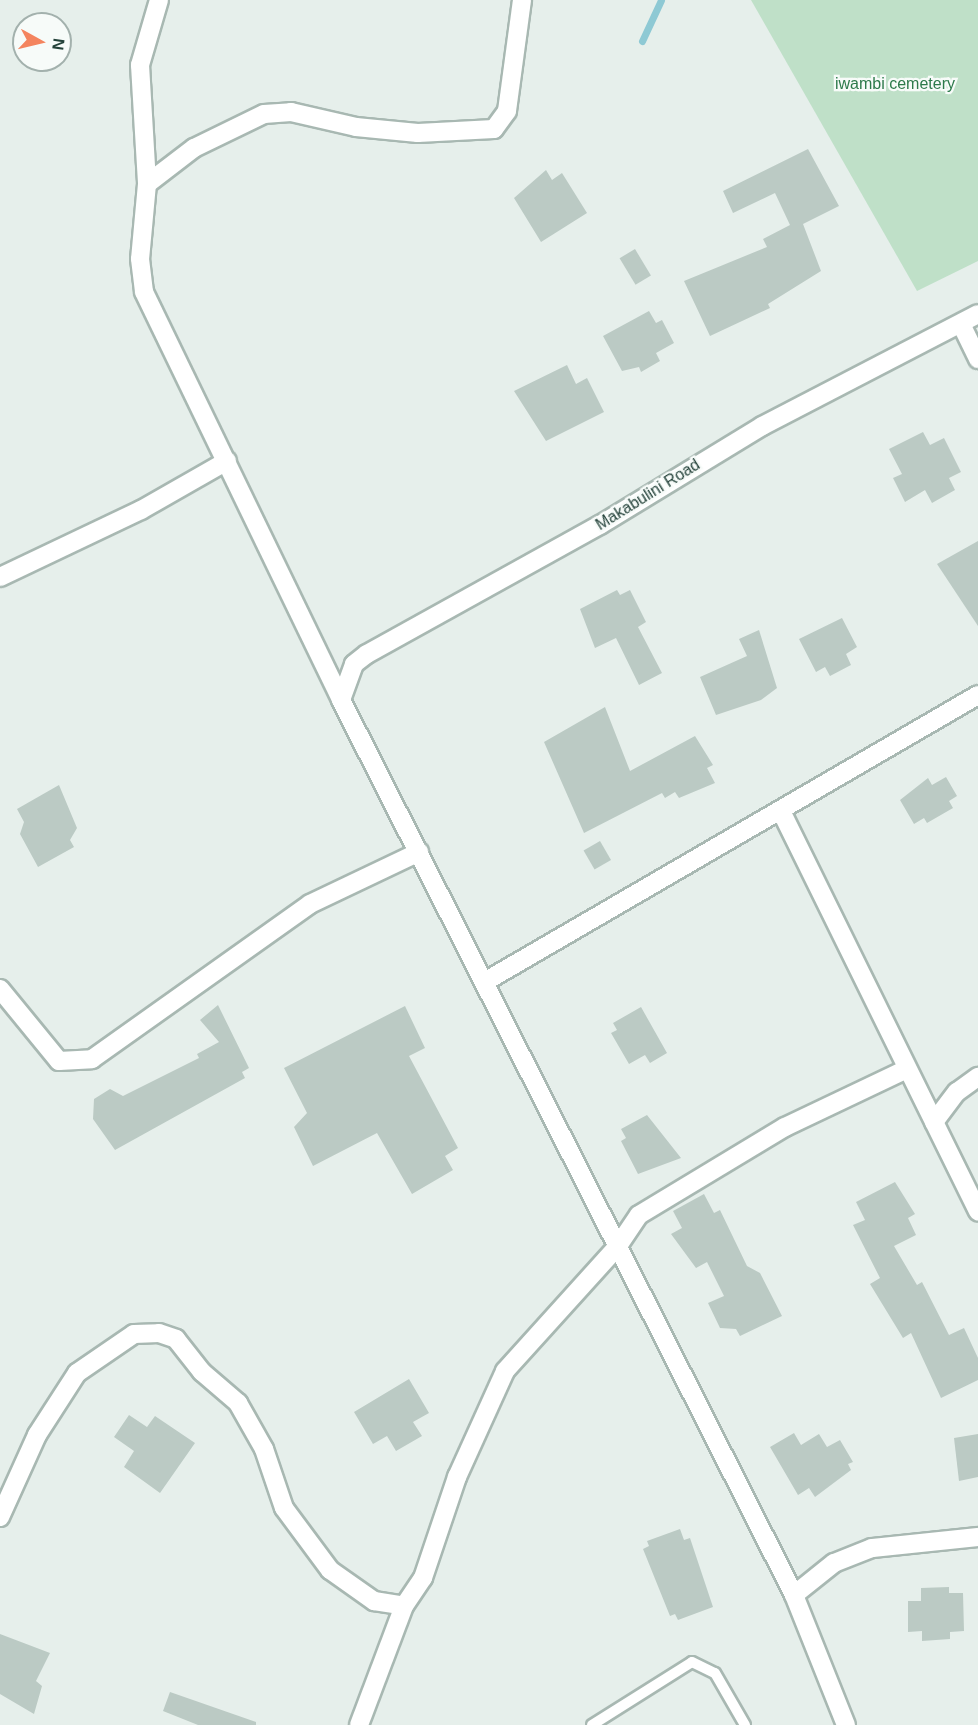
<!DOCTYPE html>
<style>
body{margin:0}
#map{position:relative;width:978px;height:1725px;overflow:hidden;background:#e6efeb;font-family:Helvetica,sans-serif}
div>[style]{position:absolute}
.green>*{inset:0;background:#bfe0c8}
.stream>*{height:7px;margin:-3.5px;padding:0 3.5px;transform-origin:3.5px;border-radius:3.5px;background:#8ec9d4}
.building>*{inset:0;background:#bbcac4;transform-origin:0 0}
.roads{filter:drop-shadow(2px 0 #a8b8b2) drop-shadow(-2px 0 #a8b8b2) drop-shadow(0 2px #a8b8b2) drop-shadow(0 -2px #a8b8b2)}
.service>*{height:10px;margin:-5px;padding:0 5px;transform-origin:5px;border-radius:5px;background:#fff}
.minor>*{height:18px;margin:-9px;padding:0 9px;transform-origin:9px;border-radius:9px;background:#fff}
span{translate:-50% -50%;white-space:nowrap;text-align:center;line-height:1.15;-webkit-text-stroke:4.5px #f7fbf9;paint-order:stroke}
.park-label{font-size:16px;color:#2d7a4b}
.street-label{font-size:16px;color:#24423a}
.north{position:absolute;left:12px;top:12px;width:60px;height:60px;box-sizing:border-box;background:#f7fbf9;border:2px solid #a3b1ad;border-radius:50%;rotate:98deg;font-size:16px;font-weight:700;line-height:24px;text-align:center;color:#24423a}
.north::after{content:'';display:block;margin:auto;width:21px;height:27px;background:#f4845f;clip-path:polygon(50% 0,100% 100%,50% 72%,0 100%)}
</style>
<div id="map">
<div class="green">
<div style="clip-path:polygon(751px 0,978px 0,978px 261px,917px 291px)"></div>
</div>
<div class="stream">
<div style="left:642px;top:41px;width:45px;rotate:-65.1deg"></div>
</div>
<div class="building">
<div style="clip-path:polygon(808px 149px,839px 206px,803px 224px,821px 271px,768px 304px,770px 308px,710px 336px,684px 281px,767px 247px,763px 239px,790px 225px,775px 193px,733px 213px,723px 191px)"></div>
<div style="clip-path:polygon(546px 170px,552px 180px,562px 173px,587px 213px,541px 242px,514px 198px)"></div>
<div style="left:635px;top:249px;width:31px;height:18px;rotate:59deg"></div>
<div style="clip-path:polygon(649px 311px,656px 323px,662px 320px,674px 343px,656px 353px,660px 361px,641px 372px,639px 367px,622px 371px,603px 336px)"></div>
<div style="clip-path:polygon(567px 365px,576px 384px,587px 378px,604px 412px,546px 441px,514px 391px)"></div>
<div style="clip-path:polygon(923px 432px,930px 445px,944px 438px,961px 472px,949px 478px,955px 490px,932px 503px,925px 490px,905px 502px,893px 478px,902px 474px,889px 449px)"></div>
<div style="clip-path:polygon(978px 541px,978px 626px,937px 564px)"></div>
<div style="clip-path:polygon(617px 590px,620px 595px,630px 590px,646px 622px,638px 627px,662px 673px,639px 685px,616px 638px,595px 648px,580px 609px)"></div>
<div style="clip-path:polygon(842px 618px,857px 647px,846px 654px,851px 665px,830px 676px,825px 667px,816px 672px,799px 639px)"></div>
<div style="clip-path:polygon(759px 630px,777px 688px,761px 700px,716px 715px,700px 677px,747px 656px,739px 639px)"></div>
<div style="clip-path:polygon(605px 707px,630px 771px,695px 736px,713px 765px,707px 768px,715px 783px,679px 798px,675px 792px,665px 798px,662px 793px,584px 833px,544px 742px)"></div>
<div style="clip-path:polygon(946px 777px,957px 796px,949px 801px,953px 808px,927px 823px,924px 818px,914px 824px,900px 800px,928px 778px,932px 785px)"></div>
<div style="clip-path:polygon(59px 785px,77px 828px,70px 840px,74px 847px,38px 867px,20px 834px,24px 822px,17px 809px)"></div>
<div style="left:600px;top:841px;width:22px;height:19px;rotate:60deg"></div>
<div style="clip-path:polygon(218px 1005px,249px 1068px,242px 1072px,245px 1078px,115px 1150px,93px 1119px,94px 1099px,110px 1089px,123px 1096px,199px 1058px,197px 1054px,219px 1042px,200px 1020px)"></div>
<div style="clip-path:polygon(405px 1006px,425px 1048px,409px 1056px,458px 1148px,445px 1156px,453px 1170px,412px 1194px,377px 1133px,313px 1166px,294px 1127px,307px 1113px,284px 1068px)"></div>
<div style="clip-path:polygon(641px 1007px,667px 1053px,650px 1063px,645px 1055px,629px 1064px,611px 1033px,617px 1030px,613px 1023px)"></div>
<div style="clip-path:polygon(647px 1115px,681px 1158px,638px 1174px,621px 1141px,626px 1138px,621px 1129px)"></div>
<div style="clip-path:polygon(895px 1182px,915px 1214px,908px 1218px,916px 1235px,894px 1246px,917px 1285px,922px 1282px,949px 1335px,964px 1328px,978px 1358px,978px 1380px,941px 1398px,911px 1333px,903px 1338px,870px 1284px,880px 1278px,853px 1225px,865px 1220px,856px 1202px)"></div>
<div style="clip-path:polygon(704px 1194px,714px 1213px,720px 1210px,747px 1266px,760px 1273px,782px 1316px,740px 1336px,736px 1329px,720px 1328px,708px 1303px,724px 1296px,707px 1262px,696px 1268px,671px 1234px,682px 1228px,673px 1211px)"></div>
<div style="clip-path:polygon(409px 1379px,429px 1413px,413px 1422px,422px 1436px,396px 1451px,387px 1436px,373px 1444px,354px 1412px)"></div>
<div style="clip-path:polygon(129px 1415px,147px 1427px,155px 1416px,195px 1443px,160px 1493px,124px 1467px,134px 1451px,114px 1437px)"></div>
<div style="clip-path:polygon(794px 1433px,801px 1445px,819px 1434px,827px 1447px,840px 1440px,853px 1462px,848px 1464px,851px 1470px,815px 1497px,809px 1488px,798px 1495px,770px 1447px)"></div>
<div style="clip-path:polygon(978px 1434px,978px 1477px,959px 1481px,954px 1438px)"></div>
<div style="clip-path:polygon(680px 1529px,684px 1540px,690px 1538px,713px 1607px,678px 1620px,675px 1614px,670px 1616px,643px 1549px,649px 1546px,647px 1541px)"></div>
<div style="clip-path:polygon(949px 1587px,949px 1593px,963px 1593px,964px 1631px,950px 1632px,950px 1639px,922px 1641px,922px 1631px,908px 1632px,908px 1601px,921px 1601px,921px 1588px)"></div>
<div style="clip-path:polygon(0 1634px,50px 1653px,36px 1681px,42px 1686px,34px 1714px,0 1694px)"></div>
<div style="clip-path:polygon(170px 1692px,256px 1722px,256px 1725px,198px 1725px,163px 1711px)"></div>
</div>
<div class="roads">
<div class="service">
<div style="left:592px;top:1725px;width:118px;rotate:-32.2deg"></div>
<div style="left:692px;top:1662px;width:25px;rotate:26deg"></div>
<div style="left:715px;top:1673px;width:60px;rotate:60deg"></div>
</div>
<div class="minor">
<div style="left:159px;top:0;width:68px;rotate:106.3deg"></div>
<div style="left:140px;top:65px;width:119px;rotate:86.6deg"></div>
<div style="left:147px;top:184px;width:75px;rotate:95.3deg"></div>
<div style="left:140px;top:259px;width:33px;rotate:83deg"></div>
<div style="left:144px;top:292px;width:453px;rotate:64.2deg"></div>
<div style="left:341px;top:700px;width:1003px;rotate:63.15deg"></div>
<div style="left:794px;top:1595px;width:140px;rotate:68.2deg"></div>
<div style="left:147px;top:184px;width:59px;rotate:-37.5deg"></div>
<div style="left:194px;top:148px;width:78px;rotate:-25.9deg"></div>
<div style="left:264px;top:114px;width:27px;rotate:-4deg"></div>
<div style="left:291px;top:112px;width:67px;rotate:13deg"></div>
<div style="left:356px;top:127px;width:62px;rotate:5.5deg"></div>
<div style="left:418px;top:133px;width:76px;rotate:-3deg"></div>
<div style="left:494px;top:129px;width:22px;rotate:-54deg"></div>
<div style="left:507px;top:111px;width:112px;rotate:-82.3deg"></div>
<div style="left:962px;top:326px;width:37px;rotate:64deg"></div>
<div style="left:0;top:577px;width:156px;rotate:-25.4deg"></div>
<div style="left:141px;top:510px;width:99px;rotate:-29.7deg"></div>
<div style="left:341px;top:700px;width:38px;rotate:-70deg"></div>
<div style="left:354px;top:664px;width:16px;rotate:-38deg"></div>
<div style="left:367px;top:654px;width:266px;rotate:-29deg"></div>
<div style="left:600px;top:525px;width:190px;rotate:-31.4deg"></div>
<div style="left:762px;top:426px;width:243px;rotate:-27.4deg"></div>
<div style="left:782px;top:813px;width:444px;rotate:63.8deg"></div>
<div style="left:486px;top:981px;width:569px;rotate:-30.17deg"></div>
<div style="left:0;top:989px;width:93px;rotate:50.7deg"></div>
<div style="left:59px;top:1061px;width:33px;rotate:-3deg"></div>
<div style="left:92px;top:1059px;width:267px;rotate:-35.4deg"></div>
<div style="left:310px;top:904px;width:121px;rotate:-25.5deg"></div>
<div style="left:934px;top:1122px;width:38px;rotate:-53deg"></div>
<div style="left:957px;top:1092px;width:26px;rotate:-36deg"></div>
<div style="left:0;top:1517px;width:90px;rotate:-65.7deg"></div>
<div style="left:37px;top:1435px;width:74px;rotate:-57.2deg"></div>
<div style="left:77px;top:1373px;width:69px;rotate:-34.4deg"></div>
<div style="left:134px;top:1334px;width:25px;rotate:-2deg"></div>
<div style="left:159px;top:1333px;width:18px;rotate:19deg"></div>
<div style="left:176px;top:1339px;width:42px;rotate:51.8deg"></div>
<div style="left:202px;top:1372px;width:48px;rotate:40.7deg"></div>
<div style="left:238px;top:1403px;width:53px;rotate:60.5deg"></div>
<div style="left:264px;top:1449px;width:62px;rotate:71.3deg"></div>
<div style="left:284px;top:1508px;width:77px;rotate:53.4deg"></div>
<div style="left:330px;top:1570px;width:54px;rotate:35.2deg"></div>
<div style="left:374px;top:1601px;width:30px;rotate:9deg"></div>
<div style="left:404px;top:1606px;width:34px;rotate:-56deg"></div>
<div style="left:423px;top:1578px;width:107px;rotate:-71.4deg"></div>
<div style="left:457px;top:1477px;width:116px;rotate:-65.6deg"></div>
<div style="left:505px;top:1371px;width:169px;rotate:-47.9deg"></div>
<div style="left:618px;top:1246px;width:37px;rotate:-56deg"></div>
<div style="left:639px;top:1215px;width:170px;rotate:-31.1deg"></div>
<div style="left:785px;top:1127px;width:135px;rotate:-25.4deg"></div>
<div style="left:794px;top:1595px;width:51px;rotate:-38.7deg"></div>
<div style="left:834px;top:1563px;width:41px;rotate:-21.5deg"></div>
<div style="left:872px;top:1548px;width:107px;rotate:-5.9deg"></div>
<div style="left:359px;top:1725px;width:127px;rotate:-69.3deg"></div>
</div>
</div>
<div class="park-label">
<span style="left:895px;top:84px">iwambi cemetery</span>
</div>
<div class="street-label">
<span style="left:648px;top:495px;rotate:-32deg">Makabulini Road</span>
</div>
<div class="north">N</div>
</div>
